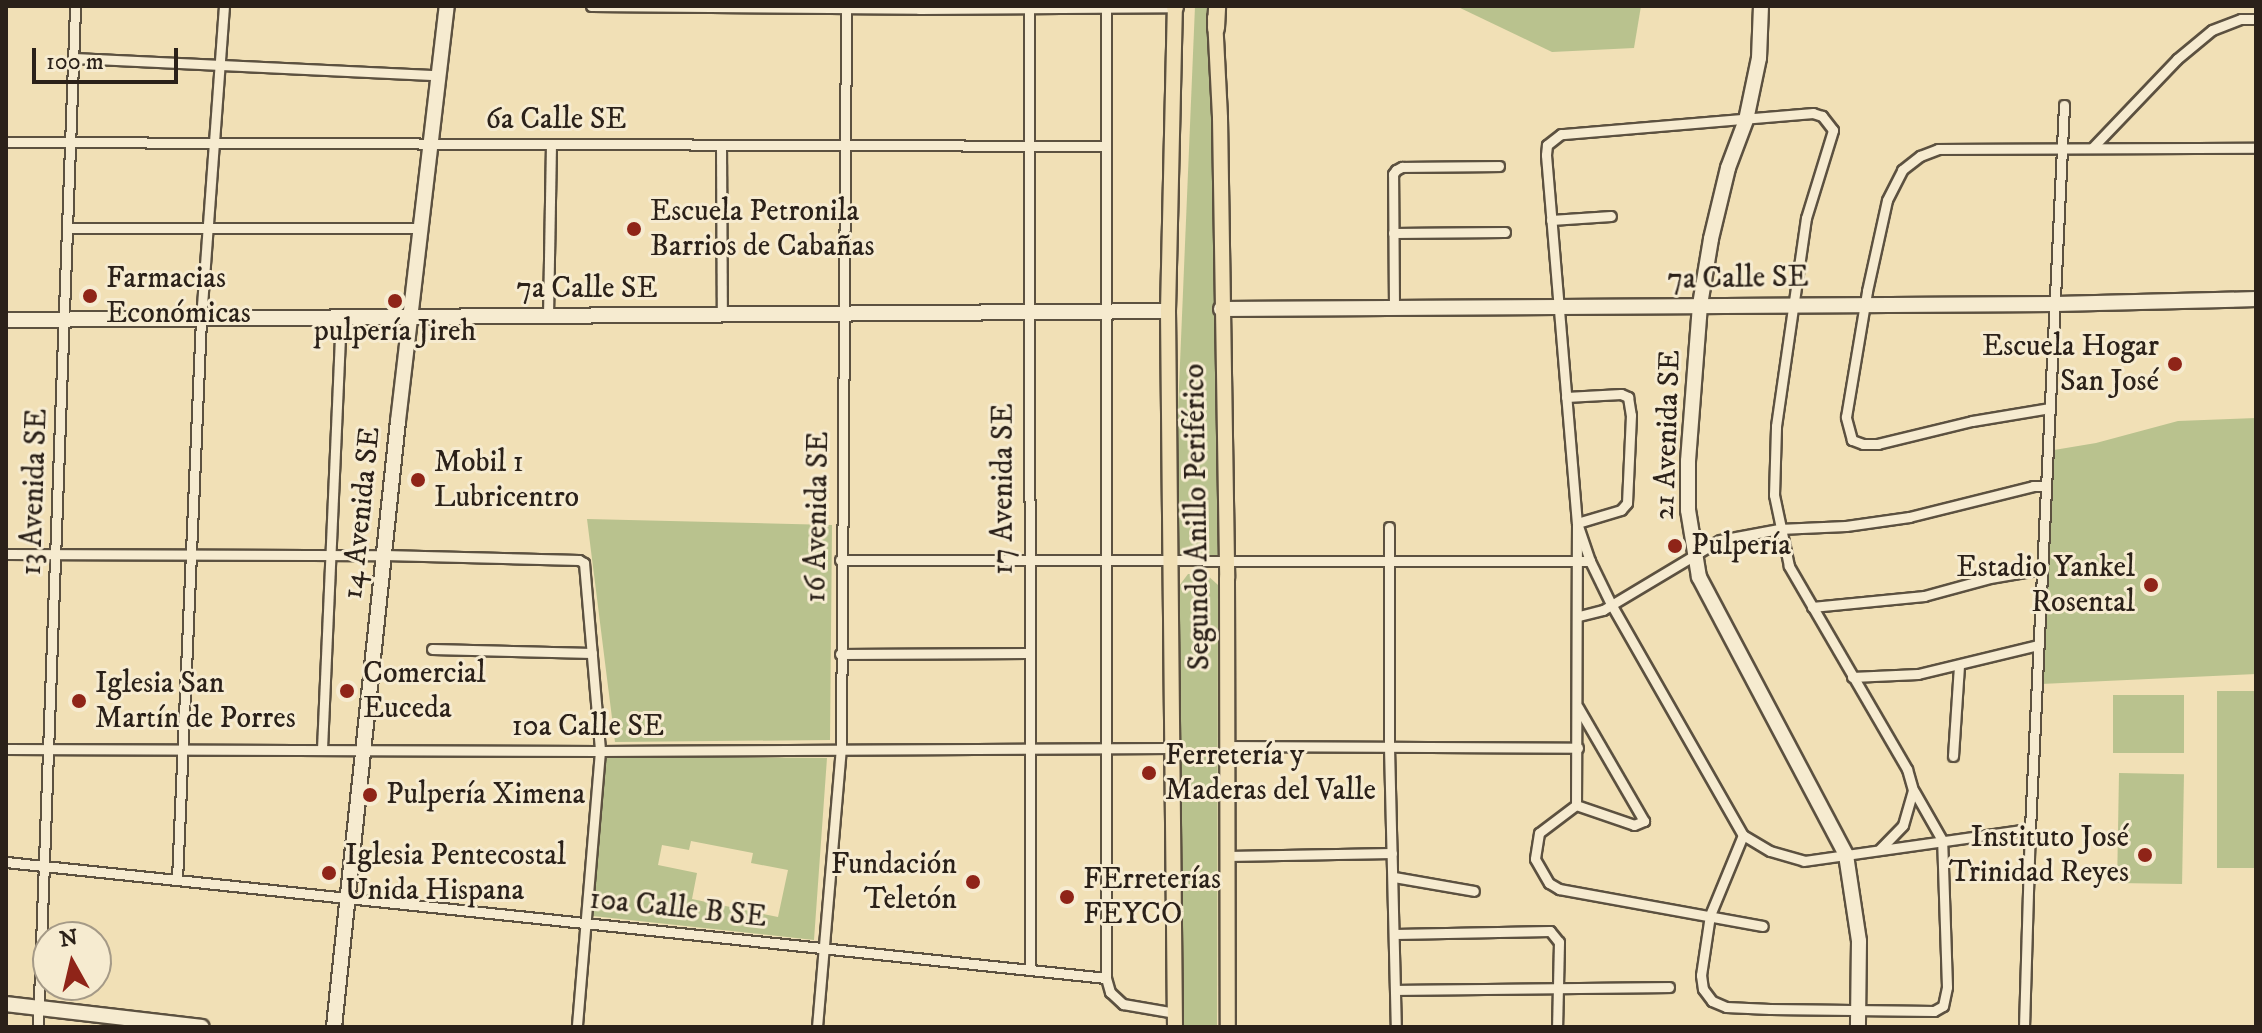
<!DOCTYPE html>
<meta charset="utf-8">
<style>
body{margin:0}
#map{position:relative;width:2262px;height:1033px;overflow:hidden;background:#f1e0b6;font-family:"IM FELL DW Pica",serif}
div>[style]{position:absolute}
.green>*{inset:0;background:#b9c28e;transform-origin:0 0}
.roads{filter:drop-shadow(2px 0 #5c5140) drop-shadow(-2px 0 #5c5140) drop-shadow(0 2px #5c5140) drop-shadow(0 -2px #5c5140)}
.street>*{height:9px;margin:-4.5px;padding:0 4.5px;transform-origin:4.5px;border-radius:4.5px;background:#f6ebd0}
.secondary>*{height:14px;margin:-7px;padding:0 7px;transform-origin:7px;border-radius:7px;background:#f6ebd0}
.primary>*{height:14px;margin:-7px;padding:0 7px;transform-origin:7px;border-radius:7px;background:#f1e0b6}
.highway>*{height:16px;margin:-8px;padding:0 8px;transform-origin:8px;border-radius:8px;background:#f1e0b6}
.dots>*{width:22px;height:22px;translate:-50% -50%;box-sizing:border-box;border:4px solid #f6ebd0;border-radius:50%}
span{translate:-50% -50%;white-space:nowrap;text-align:center;line-height:1.15;-webkit-text-stroke:6px #f6ebd0;paint-order:stroke}
.street-label{font-size:30px;color:#2b2119}
.poi-label{font-size:30px;color:#2b2119}
.left{translate:0 -50%;text-align:left}
.right{translate:-100% -50%;text-align:right}
.frame{position:absolute;inset:0;border:8px solid #2b2119;pointer-events:none}
.north{position:absolute;left:32px;top:921px;width:80px;height:80px;box-sizing:border-box;background:#f6ebd0;border:2px solid #a59a87;border-radius:50%;rotate:352deg;font-size:22px;font-weight:700;line-height:32px;text-align:center;color:#2b2119}
.north::after{content:'';display:block;margin:auto;width:28px;height:36px;background:#8f2418;clip-path:polygon(50% 0,100% 100%,50% 72%,0 100%)}
.scale{position:absolute;left:32px;top:48px;width:146px;height:36px;box-sizing:border-box;border:4px solid #2b2119;border-top:0;padding-left:10px;font-size:24px;line-height:28px;white-space:nowrap;color:#2b2119;-webkit-text-stroke:6px #f6ebd0;paint-order:stroke}
</style>
<div id="map">
<div class="green">
<div style="clip-path:polygon(1195px 6px,1207px 6px,1218px 131px,1221px 556px,1172px 554px)"></div>
<div style="clip-path:polygon(1456px 6px,1641px 6px,1634px 48px,1552px 52px)"></div>
<div style="clip-path:polygon(2256px 418px,2256px 674px,2041px 684px,2054px 450px,2096px 443px,2178px 421px)"></div>
<div style="clip-path:polygon(587px 519px,832px 525px,830px 740px,615px 742px)"></div>
<div style="clip-path:polygon(1188px 574px,1206px 574px,1218px 585px,1217px 1027px,1183px 1027px,1179px 586px)"></div>
<div style="left:2256px;top:691px;width:177px;height:39px;rotate:90deg"></div>
<div style="left:2113px;top:695px;width:71px;height:58px"></div>
<div style="clip-path:polygon(evenodd,606px 756px,827px 758px,814px 940px,593px 916px,606px 756px,691px 841px,753px 853px,751px 863px,788px 870px,778px 917px,692px 899px,697px 873px,658px 865px,662px 845px,689px 850px,691px 841px)"></div>
<div style="left:2119px;top:773px;width:65px;height:110px;rotate:1deg"></div>
</div>
<div class="roads">
<div class="street">
<div style="left:591px;top:6px;width:328px;rotate:0.5deg"></div>
<div style="left:919px;top:9px;width:256px;rotate:-0.4deg"></div>
<div style="left:1106px;top:6px;width:972px;rotate:90deg"></div>
<div style="left:1106px;top:978px;width:15px;rotate:74deg"></div>
<div style="left:1110px;top:992px;width:18px;rotate:43deg"></div>
<div style="left:1123px;top:1004px;width:53px;rotate:9.8deg"></div>
<div style="left:1029px;top:8px;width:962px;rotate:89.94deg"></div>
<div style="left:73px;top:58px;width:365px;rotate:2.7deg"></div>
<div style="left:6px;top:142px;width:1099px;rotate:0.21deg"></div>
<div style="left:721px;top:145px;width:169px;rotate:89.7deg"></div>
<div style="left:2092px;top:148px;width:123px;rotate:-46.3deg"></div>
<div style="left:2177px;top:59px;width:45px;rotate:-39.6deg"></div>
<div style="left:2212px;top:30px;width:31px;rotate:-21deg"></div>
<div style="left:2241px;top:19px;width:15px"></div>
<div style="left:1551px;top:220px;width:60px;rotate:-3.8deg"></div>
<div style="left:68px;top:228px;width:352px"></div>
<div style="left:1393px;top:233px;width:112px;rotate:-0.5deg"></div>
<div style="left:1394px;top:307px;width:133px;rotate:-90.4deg"></div>
<div style="left:1393px;top:174px;width:5px;rotate:-53deg"></div>
<div style="left:1396px;top:170px;width:7px;rotate:-27deg"></div>
<div style="left:1402px;top:167px;width:97px;rotate:-0.6deg"></div>
<div style="left:548px;top:316px;width:172px;rotate:-89deg"></div>
<div style="left:1566px;top:397px;width:55px;rotate:-3.1deg"></div>
<div style="left:1621px;top:394px;width:8px;rotate:23deg"></div>
<div style="left:1628px;top:397px;width:18px;rotate:81deg"></div>
<div style="left:1631px;top:415px;width:88px;rotate:92.6deg"></div>
<div style="left:1627px;top:503px;width:9px;rotate:131deg"></div>
<div style="left:1621px;top:510px;width:46px;rotate:163.5deg"></div>
<div style="left:1577px;top:523px;width:282px;rotate:90.2deg"></div>
<div style="left:2050px;top:408px;width:79px;rotate:170.5deg"></div>
<div style="left:1972px;top:421px;width:97px;rotate:166.3deg"></div>
<div style="left:1878px;top:444px;width:15px;rotate:180deg"></div>
<div style="left:1863px;top:444px;width:12px;rotate:-160deg"></div>
<div style="left:1852px;top:440px;width:24px;rotate:-105deg"></div>
<div style="left:1846px;top:417px;width:128px;rotate:-80.5deg"></div>
<div style="left:1867px;top:291px;width:93px;rotate:-77.6deg"></div>
<div style="left:1887px;top:200px;width:34px;rotate:-63deg"></div>
<div style="left:1902px;top:170px;width:23px;rotate:-38deg"></div>
<div style="left:1920px;top:156px;width:19px;rotate:-21deg"></div>
<div style="left:1938px;top:149px;width:318px;rotate:-0.2deg"></div>
<div style="left:1389px;top:527px;width:220px;rotate:90deg"></div>
<div style="left:1389px;top:747px;width:280px;rotate:88.6deg"></div>
<div style="left:6px;top:554px;width:378px;rotate:0.2deg"></div>
<div style="left:384px;top:555px;width:195px;rotate:1.5deg"></div>
<div style="left:579px;top:560px;width:6px;rotate:31deg"></div>
<div style="left:584px;top:563px;width:189px;rotate:85.1deg"></div>
<div style="left:600px;top:751px;width:277px;rotate:94.8deg"></div>
<div style="left:840px;top:560px;width:750px;rotate:0.08deg"></div>
<div style="left:1812px;top:607px;width:113px;rotate:-5.6deg"></div>
<div style="left:1924px;top:596px;width:68px;rotate:-15.3deg"></div>
<div style="left:1990px;top:578px;width:53px;rotate:-9.8deg"></div>
<div style="left:1579px;top:616px;width:25px;rotate:-14deg"></div>
<div style="left:1603px;top:610px;width:136px;rotate:-30.9deg"></div>
<div style="left:1720px;top:540px;width:60px;rotate:-10.6deg"></div>
<div style="left:1779px;top:529px;width:67px;rotate:-2.6deg"></div>
<div style="left:1846px;top:526px;width:64px;rotate:-8.1deg"></div>
<div style="left:1909px;top:517px;width:128px;rotate:-14deg"></div>
<div style="left:2033px;top:486px;width:13px"></div>
<div style="left:432px;top:649px;width:160px;rotate:1.4deg"></div>
<div style="left:840px;top:654px;width:187px;rotate:-0.3deg"></div>
<div style="left:1852px;top:677px;width:66px;rotate:-2.6deg"></div>
<div style="left:1918px;top:674px;width:123px;rotate:-13.6deg"></div>
<div style="left:1227px;top:746px;width:351px;rotate:0.3deg"></div>
<div style="left:6px;top:749px;width:594px;rotate:0.19deg"></div>
<div style="left:600px;top:751px;width:570px;rotate:-0.3deg"></div>
<div style="left:322px;top:749px;width:432px;rotate:-87.5deg"></div>
<div style="left:1953px;top:756px;width:90px;rotate:-86.2deg"></div>
<div style="left:1576px;top:805px;width:46px;rotate:142.9deg"></div>
<div style="left:1539px;top:833px;width:26px;rotate:99deg"></div>
<div style="left:1535px;top:859px;width:28px;rotate:60deg"></div>
<div style="left:1549px;top:883px;width:12px;rotate:31deg"></div>
<div style="left:1559px;top:889px;width:207px;rotate:10.3deg"></div>
<div style="left:1576px;top:805px;width:61px;rotate:19deg"></div>
<div style="left:1634px;top:825px;width:11px;rotate:-22deg"></div>
<div style="left:1644px;top:821px;width:132px;rotate:-120.1deg"></div>
<div style="left:1743px;top:835px;width:87px;rotate:112.4deg"></div>
<div style="left:1710px;top:915px;width:61px;rotate:98.5deg"></div>
<div style="left:1701px;top:975px;width:14px;rotate:82deg"></div>
<div style="left:1703px;top:989px;width:15px;rotate:53deg"></div>
<div style="left:1712px;top:1001px;width:15px;rotate:23deg"></div>
<div style="left:1726px;top:1007px;width:44px;rotate:2.6deg"></div>
<div style="left:1770px;top:1009px;width:164px;rotate:0.7deg"></div>
<div style="left:1934px;top:1011px;width:10px;rotate:-29deg"></div>
<div style="left:1943px;top:1006px;width:19px;rotate:-78deg"></div>
<div style="left:1947px;top:987px;width:147px;rotate:-91.9deg"></div>
<div style="left:1942px;top:840px;width:56px;rotate:-119.7deg"></div>
<div style="left:1880px;top:849px;width:33px;rotate:-46deg"></div>
<div style="left:1903px;top:825px;width:36px;rotate:-74deg"></div>
<div style="left:1913px;top:790px;width:22px;rotate:-106deg"></div>
<div style="left:1907px;top:769px;width:235px;rotate:-120.2deg"></div>
<div style="left:1789px;top:566px;width:73px;rotate:-101.9deg"></div>
<div style="left:1774px;top:495px;width:69px;rotate:-88.3deg"></div>
<div style="left:1776px;top:426px;width:210px;rotate:-81.8deg"></div>
<div style="left:1806px;top:218px;width:92px;rotate:-72.9deg"></div>
<div style="left:1833px;top:130px;width:18px;rotate:-128deg"></div>
<div style="left:1822px;top:116px;width:9px;rotate:-162deg"></div>
<div style="left:1813px;top:113px;width:253px;rotate:175.2deg"></div>
<div style="left:1561px;top:134px;width:18px;rotate:142deg"></div>
<div style="left:1547px;top:145px;width:10px;rotate:96deg"></div>
<div style="left:1546px;top:155px;width:369px;rotate:85.2deg"></div>
<div style="left:1577px;top:523px;width:40px;rotate:71.1deg"></div>
<div style="left:1590px;top:561px;width:48px;rotate:64deg"></div>
<div style="left:1611px;top:604px;width:266px;rotate:60.3deg"></div>
<div style="left:1743px;top:835px;width:31px;rotate:31deg"></div>
<div style="left:1770px;top:851px;width:35px;rotate:16deg"></div>
<div style="left:1804px;top:861px;width:228px;rotate:-8.1deg"></div>
<div style="left:1227px;top:856px;width:165px;rotate:-1deg"></div>
<div style="left:6px;top:862px;width:1106px;rotate:6.02deg"></div>
<div style="left:1394px;top:877px;width:81px;rotate:9.9deg"></div>
<div style="left:177px;top:880px;width:562px;rotate:-87.55deg"></div>
<div style="left:201px;top:319px;width:314px;rotate:-85.8deg"></div>
<div style="left:1395px;top:934px;width:155px;rotate:-1.1deg"></div>
<div style="left:1550px;top:931px;width:14px;rotate:51deg"></div>
<div style="left:1559px;top:942px;width:85px;rotate:91.3deg"></div>
<div style="left:1395px;top:990px;width:274px;rotate:-0.6deg"></div>
<div style="left:38px;top:1027px;width:1022px;rotate:-87.92deg"></div>
<div style="left:817px;top:1027px;width:280px;rotate:-85.1deg"></div>
<div style="left:841px;top:748px;width:742px;rotate:-89.61deg"></div>
<div style="left:2024px;top:1027px;width:198px;rotate:-88.3deg"></div>
<div style="left:2030px;top:829px;width:725px;rotate:-87.31deg"></div>
</div>
<div class="secondary">
<div style="left:1761px;top:6px;width:52px;rotate:92.2deg"></div>
<div style="left:1759px;top:58px;width:63px;rotate:101.8deg"></div>
<div style="left:1746px;top:120px;width:51px;rotate:110.6deg"></div>
<div style="left:1728px;top:168px;width:73px;rotate:103.5deg"></div>
<div style="left:1711px;top:239px;width:67px;rotate:99.5deg"></div>
<div style="left:1700px;top:305px;width:156px;rotate:94.4deg"></div>
<div style="left:1688px;top:461px;width:49px;rotate:90deg"></div>
<div style="left:1688px;top:510px;width:68px;rotate:80.7deg"></div>
<div style="left:1699px;top:577px;width:314px;rotate:62.1deg"></div>
<div style="left:1846px;top:855px;width:87px;rotate:81.4deg"></div>
<div style="left:1859px;top:941px;width:86px;rotate:90.7deg"></div>
<div style="left:1221px;top:309px;width:835px;rotate:-0.34deg"></div>
<div style="left:2056px;top:304px;width:200px;rotate:-1.4deg"></div>
<div style="left:6px;top:320px;width:1162px;rotate:-0.44deg"></div>
<div style="left:6px;top:1004px;width:197px;rotate:6.7deg"></div>
<div style="left:334px;top:1027px;width:609px;rotate:-83.97deg"></div>
<div style="left:398px;top:421px;width:418px;rotate:-83.3deg"></div>
</div>
<div class="primary">
<div style="left:1215px;top:18px;width:100px;rotate:87.1deg"></div>
<div style="left:1220px;top:118px;width:460px;rotate:89.1deg"></div>
<div style="left:1227px;top:578px;width:449px;rotate:89.9deg"></div>
<div style="left:1175px;top:1027px;width:716px;rotate:-90.56deg"></div>
<div style="left:1168px;top:311px;width:305px;rotate:-88.7deg"></div>
</div>
<div class="highway">
<div style="left:1175px;top:6px;width:1px;rotate:90deg"></div>
<div style="left:1216px;top:28px;width:22px;rotate:-87deg"></div>
</div>
</div>
<div class="dots">
<div style="left:634px;top:229px;background:#8f2418"></div>
<div style="left:90px;top:296px;background:#8f2418"></div>
<div style="left:395px;top:301px;background:#8f2418"></div>
<div style="left:2175px;top:364px;background:#8f2418"></div>
<div style="left:418px;top:480px;background:#8f2418"></div>
<div style="left:1675px;top:546px;background:#8f2418"></div>
<div style="left:2151px;top:585px;background:#8f2418"></div>
<div style="left:347px;top:691px;background:#8f2418"></div>
<div style="left:79px;top:701px;background:#8f2418"></div>
<div style="left:1149px;top:773px;background:#8f2418"></div>
<div style="left:370px;top:795px;background:#8f2418"></div>
<div style="left:2145px;top:855px;background:#8f2418"></div>
<div style="left:329px;top:873px;background:#8f2418"></div>
<div style="left:973px;top:882px;background:#8f2418"></div>
<div style="left:1067px;top:897px;background:#8f2418"></div>
</div>
<div class="street-label">
<span style="left:556px;top:120px">6a Calle SE</span>
<span style="left:1738px;top:279px;rotate:-1deg">7a Calle SE</span>
<span style="left:587px;top:289px">7a Calle SE</span>
<span style="left:1668px;top:435px;rotate:-88deg">21 Avenida SE</span>
<span style="left:1004px;top:489px;rotate:-90deg">17 Avenida SE</span>
<span style="left:35px;top:492px;rotate:-88deg">13 Avenida SE</span>
<span style="left:362px;top:513px;rotate:-84deg">14 Avenida SE</span>
<span style="left:818px;top:517px;rotate:-89deg">16 Avenida SE</span>
<span style="left:1198px;top:517px;rotate:-91deg">Segundo Anillo Periférico</span>
<span style="left:588px;top:727px">10a Calle SE</span>
<span style="left:678px;top:909px;rotate:6deg">10a Calle B SE</span>
</div>
<div class="poi-label">
<span class="left" style="left:650px;top:229px">Escuela Petronila<br>Barrios de Cabañas</span>
<span class="left" style="left:106px;top:296px">Farmacias<br>Económicas</span>
<span style="left:395px;top:332px">pulpería Jireh</span>
<span class="right" style="left:2159px;top:364px">Escuela Hogar<br>San José</span>
<span class="left" style="left:434px;top:480px">Mobil 1<br>Lubricentro</span>
<span class="left" style="left:1691px;top:546px">Pulpería</span>
<span class="right" style="left:2135px;top:585px">Estadio Yankel<br>Rosental</span>
<span class="left" style="left:363px;top:691px">Comercial<br>Euceda</span>
<span class="left" style="left:95px;top:701px">Iglesia San<br>Martín de Porres</span>
<span class="left" style="left:1165px;top:773px">Ferretería y<br>Maderas del Valle</span>
<span class="left" style="left:386px;top:795px">Pulpería Ximena</span>
<span class="right" style="left:2129px;top:855px">Instituto José<br>Trinidad Reyes</span>
<span class="left" style="left:345px;top:873px">Iglesia Pentecostal<br>Unida Hispana</span>
<span class="right" style="left:957px;top:882px">Fundación<br>Teletón</span>
<span class="left" style="left:1083px;top:897px">FErreterías<br>FEYCO</span>
</div>
<div class="frame"></div>
<div class="north">N</div>
<div class="scale">100 m</div>
</div>
